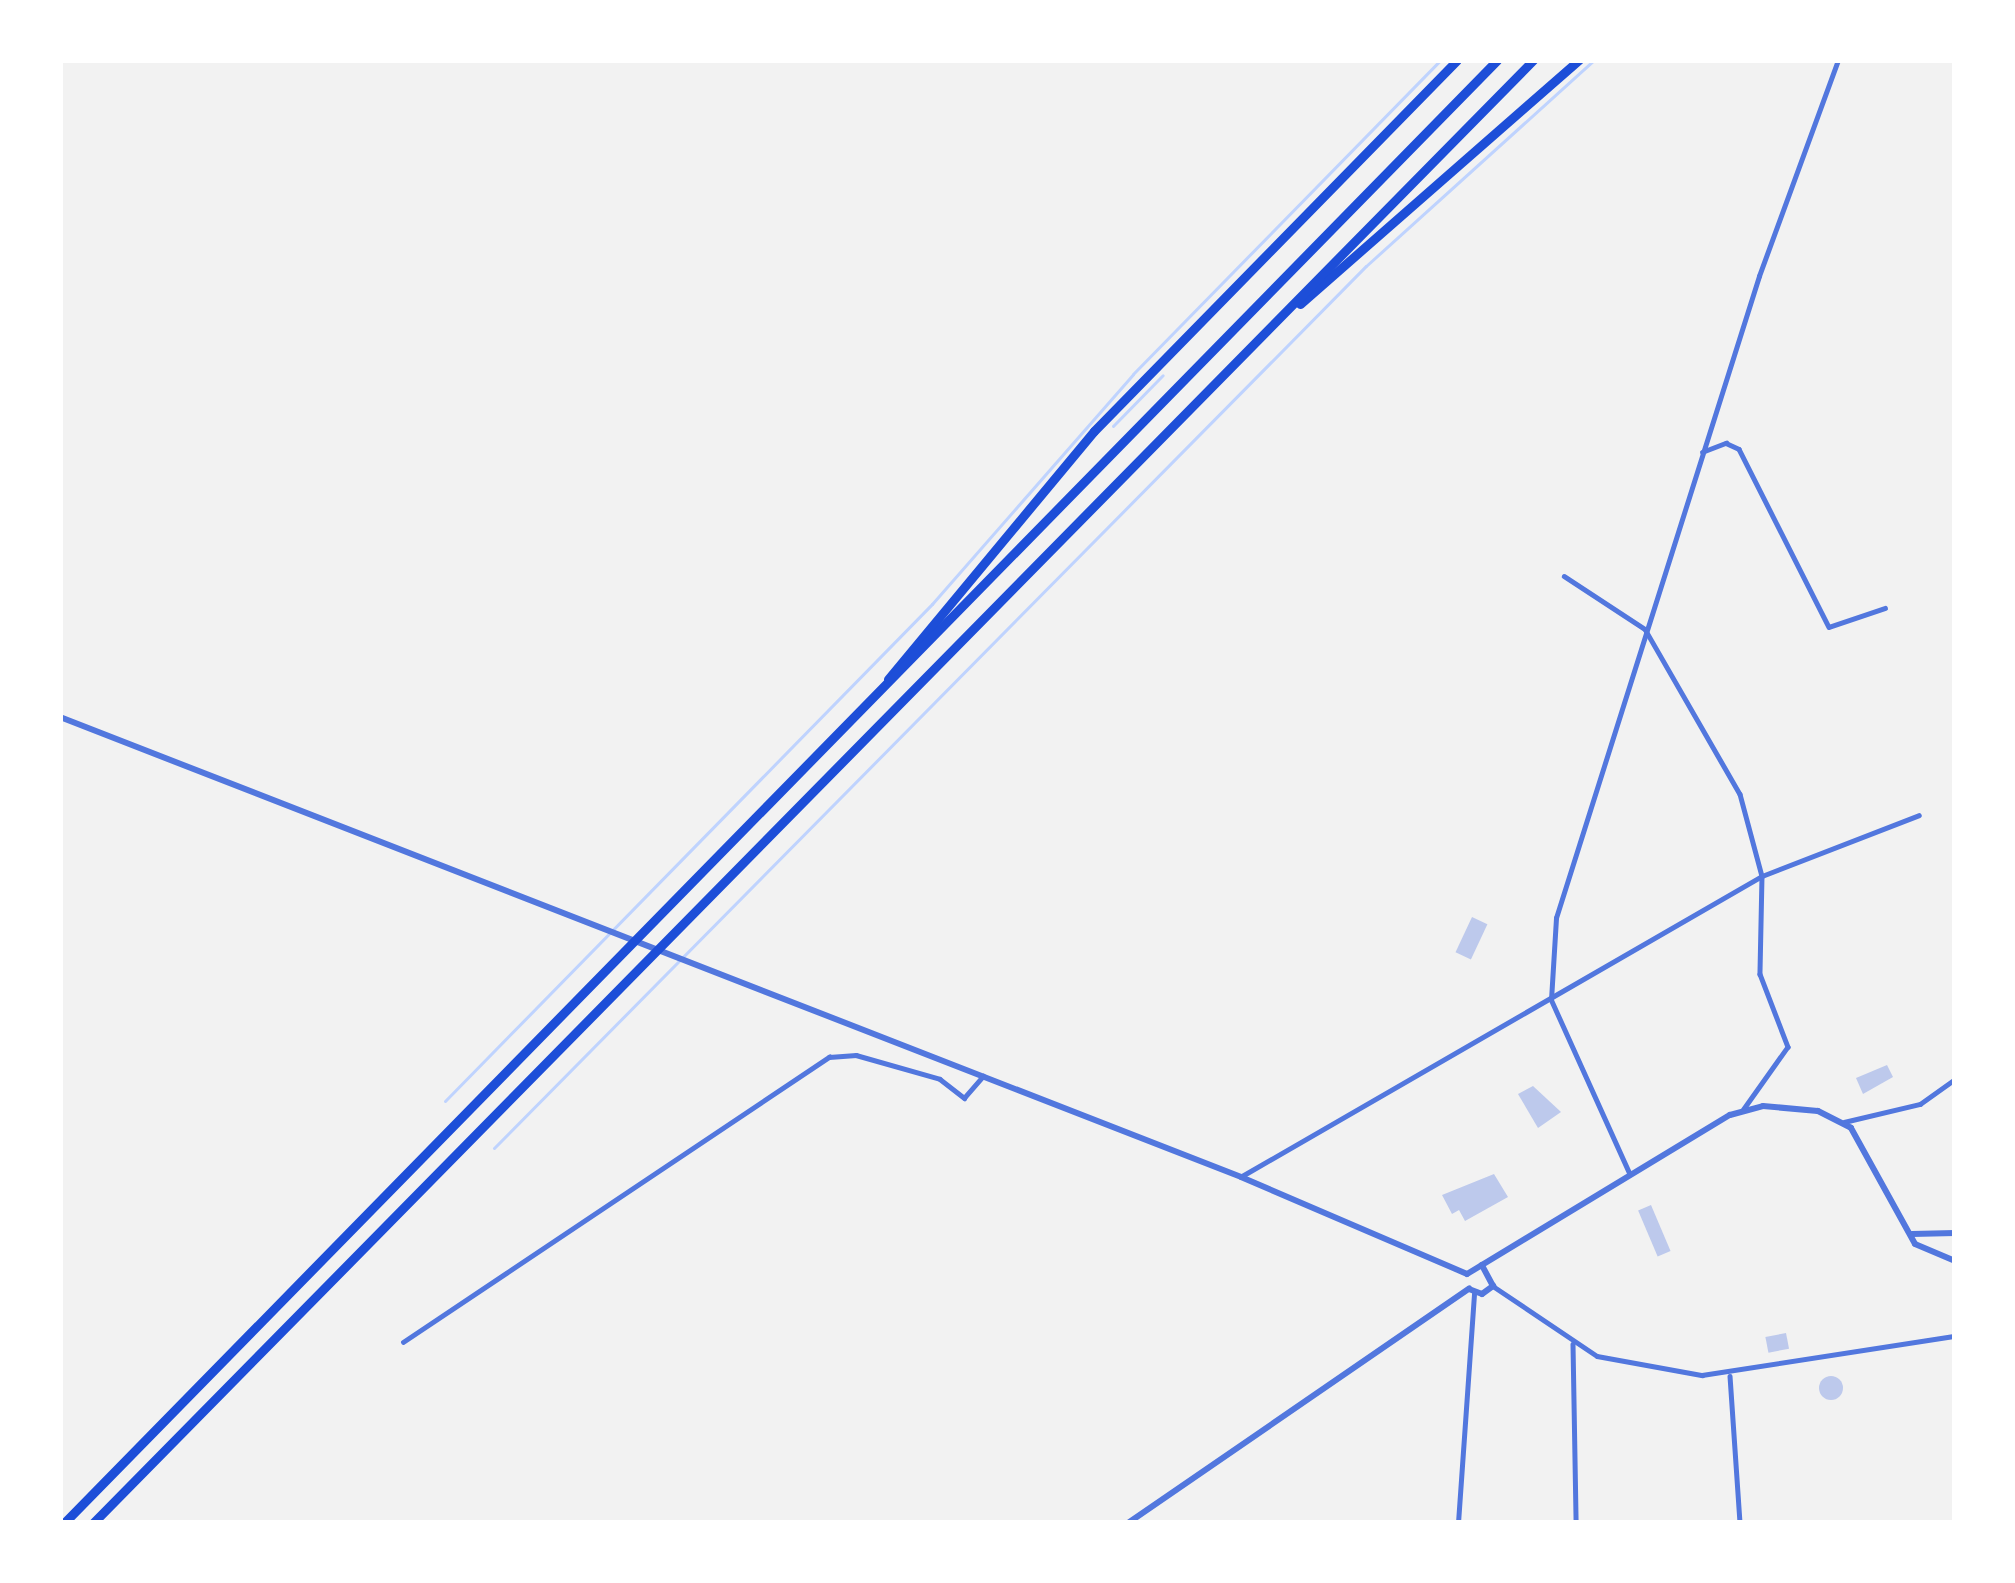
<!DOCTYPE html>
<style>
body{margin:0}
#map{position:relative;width:2015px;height:1583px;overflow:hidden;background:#f2f2f2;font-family:Lato,sans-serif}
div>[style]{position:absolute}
.stream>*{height:3px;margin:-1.5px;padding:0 1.5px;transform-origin:1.5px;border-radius:1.5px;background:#bfd3fe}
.building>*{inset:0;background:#bdc9ec;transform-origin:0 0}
.round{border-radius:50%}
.minor>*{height:4.5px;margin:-2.25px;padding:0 2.25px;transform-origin:2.25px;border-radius:2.25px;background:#5277de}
.tertiary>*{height:6px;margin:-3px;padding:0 3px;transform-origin:3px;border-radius:3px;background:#5277de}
.motorway>*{height:9px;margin:-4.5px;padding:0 4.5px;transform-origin:4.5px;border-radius:4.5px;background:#1d4ed8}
span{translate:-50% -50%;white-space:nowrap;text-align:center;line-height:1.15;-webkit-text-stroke:9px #fff;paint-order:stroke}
.frame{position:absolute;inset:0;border:63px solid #fff;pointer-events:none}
</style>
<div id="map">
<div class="stream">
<div style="left:1113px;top:426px;width:71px;rotate:-45.6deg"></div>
<div style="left:445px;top:1101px;width:696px;rotate:-45.58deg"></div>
<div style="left:932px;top:604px;width:305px;rotate:-48.8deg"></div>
<div style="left:1133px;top:374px;width:440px;rotate:-45.6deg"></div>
<div style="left:494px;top:1148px;width:1240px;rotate:-45.33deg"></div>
<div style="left:1366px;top:266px;width:307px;rotate:-42.1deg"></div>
</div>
<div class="building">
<div style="left:1472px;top:917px;width:17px;height:39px;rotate:25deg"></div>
<div style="clip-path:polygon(1887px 1065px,1893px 1077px,1863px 1094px,1856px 1078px)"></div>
<div style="clip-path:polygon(1533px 1086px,1561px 1112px,1538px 1128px,1518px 1094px)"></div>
<div style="clip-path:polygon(1494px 1174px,1508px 1197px,1465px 1221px,1459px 1210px,1452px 1214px,1442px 1195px)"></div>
<div style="left:1651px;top:1205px;width:50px;height:14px;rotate:67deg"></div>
<div style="left:1786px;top:1333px;width:16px;height:21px;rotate:79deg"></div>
<div class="round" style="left:1819px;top:1376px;width:24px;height:24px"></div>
</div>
<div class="minor">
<div style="left:1702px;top:452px;width:26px;rotate:-21deg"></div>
<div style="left:1726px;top:443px;width:14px;rotate:25deg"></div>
<div style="left:1739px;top:449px;width:199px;rotate:63.2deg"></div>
<div style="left:1829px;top:627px;width:59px;rotate:-18.7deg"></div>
<div style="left:1564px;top:576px;width:97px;rotate:33.2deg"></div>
<div style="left:1645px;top:629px;width:190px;rotate:60.1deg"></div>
<div style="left:1740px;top:794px;width:85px;rotate:75deg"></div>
<div style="left:1762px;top:876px;width:98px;rotate:91.2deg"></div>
<div style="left:1760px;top:974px;width:78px;rotate:69deg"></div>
<div style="left:1788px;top:1047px;width:76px;rotate:125.4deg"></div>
<div style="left:1844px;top:1122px;width:78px;rotate:-13.3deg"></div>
<div style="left:1920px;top:1104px;width:43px;rotate:-35.5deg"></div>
<div style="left:1629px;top:1173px;width:190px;rotate:-114.3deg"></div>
<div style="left:1551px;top:1000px;width:82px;rotate:-86.5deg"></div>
<div style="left:1556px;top:918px;width:673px;rotate:-72.45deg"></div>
<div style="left:1759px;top:276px;width:230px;rotate:-69.9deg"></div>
<div style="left:1242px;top:1176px;width:600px;rotate:-29.98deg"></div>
<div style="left:1762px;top:876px;width:168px;rotate:-21.2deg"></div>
<div style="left:1493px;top:1286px;width:125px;rotate:33.9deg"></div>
<div style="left:1597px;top:1356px;width:107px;rotate:10.3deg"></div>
<div style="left:1702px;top:1375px;width:256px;rotate:-8.8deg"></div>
<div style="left:403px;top:1342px;width:513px;rotate:-33.78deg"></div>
<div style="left:829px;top:1057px;width:27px;rotate:-4deg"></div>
<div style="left:856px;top:1055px;width:87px;rotate:15.9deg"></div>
<div style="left:940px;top:1079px;width:31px;rotate:38deg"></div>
<div style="left:964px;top:1098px;width:29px;rotate:-49deg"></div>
<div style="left:1573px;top:1344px;width:179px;rotate:89deg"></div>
<div style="left:1730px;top:1376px;width:147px;rotate:86.1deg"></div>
<div style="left:1458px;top:1523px;width:231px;rotate:-86deg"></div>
</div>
<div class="tertiary">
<div style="left:60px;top:717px;width:1267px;rotate:21.28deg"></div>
<div style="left:1241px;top:1177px;width:246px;rotate:23.2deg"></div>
<div style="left:1912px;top:1234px;width:43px;rotate:-1.3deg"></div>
<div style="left:1467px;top:1274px;width:307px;rotate:-31.2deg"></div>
<div style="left:1730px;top:1115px;width:34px;rotate:-15deg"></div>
<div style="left:1763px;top:1106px;width:55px;rotate:5.2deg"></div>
<div style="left:1818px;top:1111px;width:37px;rotate:27deg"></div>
<div style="left:1851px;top:1128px;width:132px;rotate:61.1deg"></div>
<div style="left:1915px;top:1244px;width:43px;rotate:23deg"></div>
<div style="left:1469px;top:1289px;width:14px;rotate:21deg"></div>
<div style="left:1482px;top:1294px;width:14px;rotate:-36deg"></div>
<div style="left:1493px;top:1286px;width:24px;rotate:-118deg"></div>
<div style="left:1955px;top:1352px;width:63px;rotate:90deg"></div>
<div style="left:1128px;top:1523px;width:414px;rotate:-34.5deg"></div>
</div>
<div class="motorway">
<div style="left:1300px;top:304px;width:371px;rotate:-41.2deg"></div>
<div style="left:888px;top:679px;width:322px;rotate:-50.3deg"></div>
<div style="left:1094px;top:431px;width:519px;rotate:-45.62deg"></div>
<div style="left:64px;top:1523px;width:2048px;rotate:-45.59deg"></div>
<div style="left:93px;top:1523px;width:2053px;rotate:-45.45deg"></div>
</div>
<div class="frame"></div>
</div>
